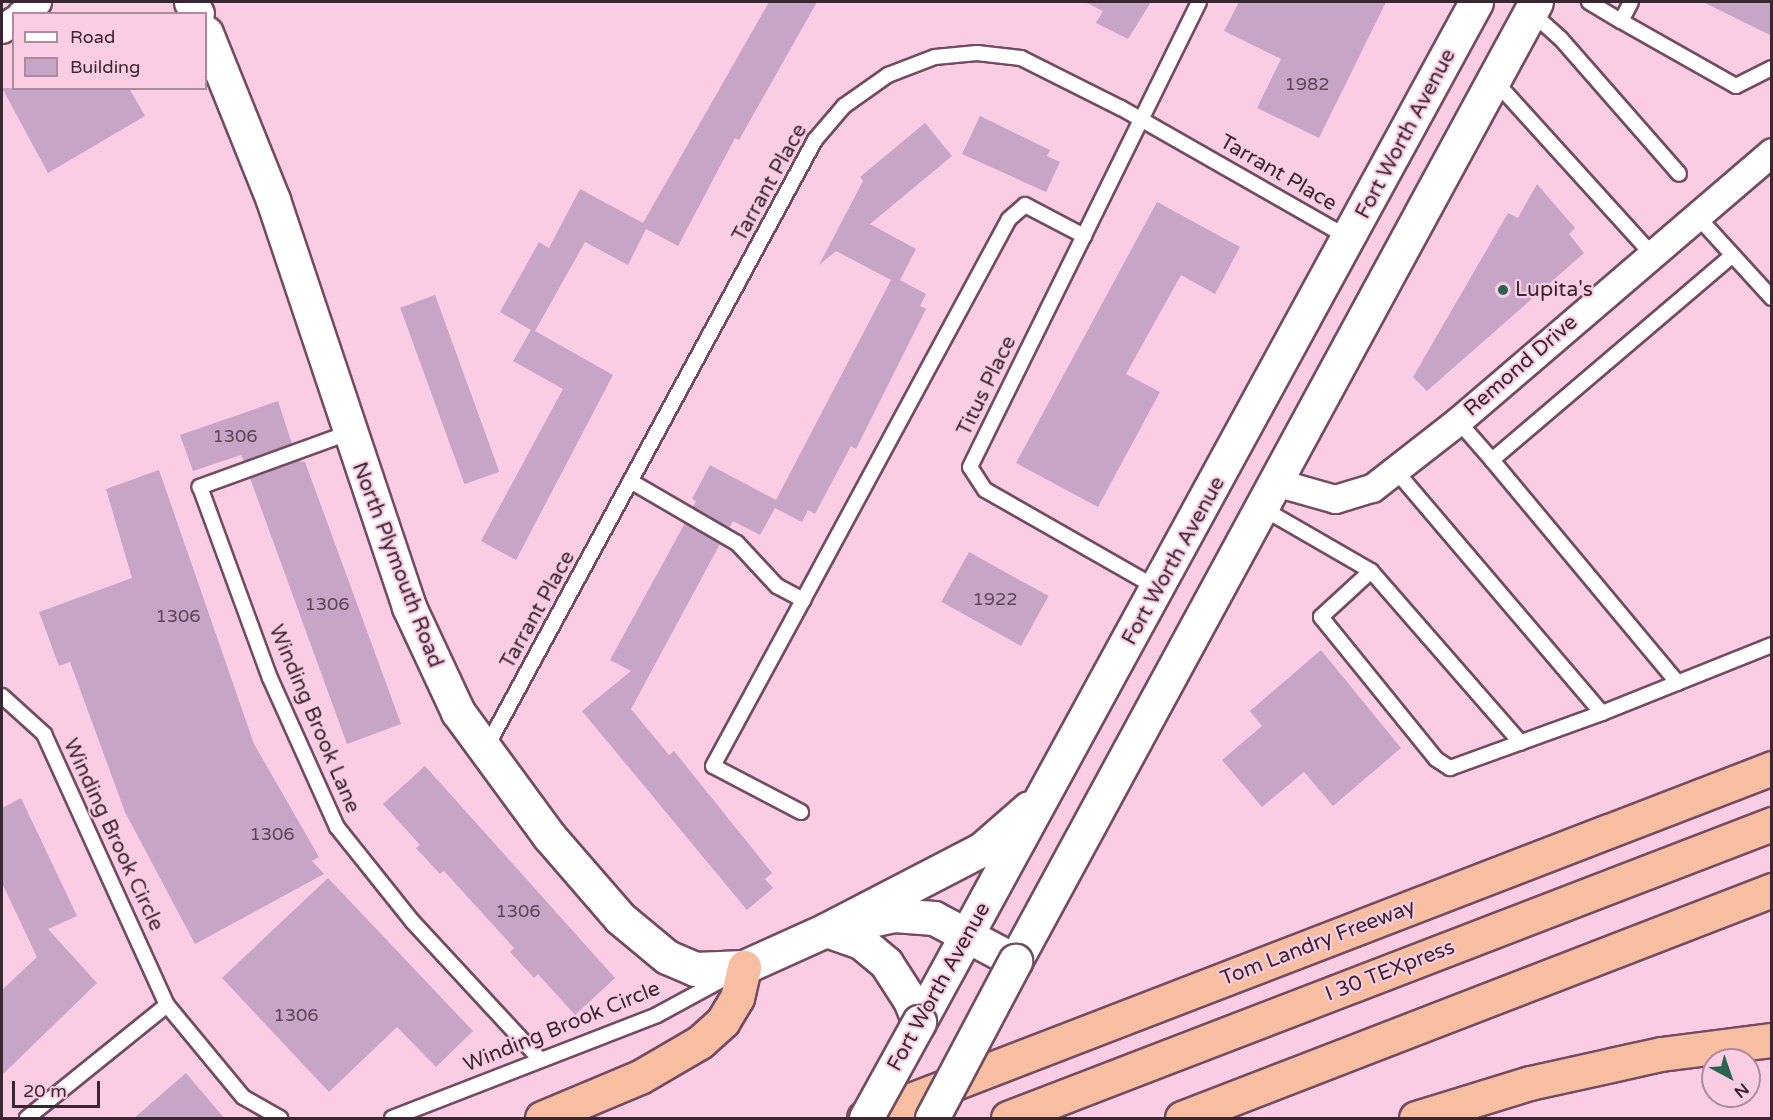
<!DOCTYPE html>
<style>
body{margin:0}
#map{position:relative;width:1773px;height:1120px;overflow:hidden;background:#fbcde4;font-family:"Varela Round",sans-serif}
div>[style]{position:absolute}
.building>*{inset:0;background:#c6a5c6;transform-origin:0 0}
.roads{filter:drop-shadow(2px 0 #734c61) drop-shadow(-2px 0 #734c61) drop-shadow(0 2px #734c61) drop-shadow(0 -2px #734c61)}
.service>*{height:14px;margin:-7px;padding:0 7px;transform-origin:7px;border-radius:7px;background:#fff}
.minor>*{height:27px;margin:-13.5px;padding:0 13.5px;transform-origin:13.5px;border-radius:13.5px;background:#fff}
.tertiary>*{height:33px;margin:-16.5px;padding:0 16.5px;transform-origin:16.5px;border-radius:16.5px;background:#fff}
.secondary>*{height:33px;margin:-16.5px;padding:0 16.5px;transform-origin:16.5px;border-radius:16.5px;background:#fff}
.motorway>*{height:33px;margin:-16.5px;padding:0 16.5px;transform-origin:16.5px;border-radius:16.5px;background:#f8bea2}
.bridges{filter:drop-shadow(2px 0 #734c61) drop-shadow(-2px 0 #734c61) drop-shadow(0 2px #734c61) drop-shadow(0 -2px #734c61)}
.secondary-bridge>*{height:33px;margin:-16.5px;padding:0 16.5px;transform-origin:16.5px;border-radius:16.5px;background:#fff}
.dots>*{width:16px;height:16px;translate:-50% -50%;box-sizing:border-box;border:3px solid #fbcde4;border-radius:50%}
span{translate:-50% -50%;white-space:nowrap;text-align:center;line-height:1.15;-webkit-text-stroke:4.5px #fbcde4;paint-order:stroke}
.number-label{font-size:18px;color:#5c4656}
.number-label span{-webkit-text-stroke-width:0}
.street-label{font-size:21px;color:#382730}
.poi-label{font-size:21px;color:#382730}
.left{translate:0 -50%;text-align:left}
.frame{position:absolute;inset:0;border:3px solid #382730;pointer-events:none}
.legend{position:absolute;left:12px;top:12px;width:195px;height:78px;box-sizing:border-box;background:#fbcde4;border:2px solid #ad8b9c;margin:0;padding:8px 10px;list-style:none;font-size:18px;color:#382730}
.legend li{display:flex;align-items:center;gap:12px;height:30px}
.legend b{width:30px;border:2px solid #ad8b9c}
.north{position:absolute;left:1701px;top:1048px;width:60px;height:60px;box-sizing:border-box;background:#fbcde4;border:2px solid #ad8b9c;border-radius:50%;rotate:140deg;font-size:16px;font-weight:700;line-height:24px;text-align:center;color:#382730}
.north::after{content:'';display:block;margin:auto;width:21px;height:27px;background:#28644e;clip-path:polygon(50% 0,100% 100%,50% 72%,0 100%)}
.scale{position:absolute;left:12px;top:1081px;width:88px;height:27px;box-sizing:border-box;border:3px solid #382730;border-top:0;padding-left:8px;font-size:18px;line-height:21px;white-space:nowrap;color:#382730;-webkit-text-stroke:4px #fbcde4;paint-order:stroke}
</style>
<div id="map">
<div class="building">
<div style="clip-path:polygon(769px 2px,817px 2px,739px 140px,735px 138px,678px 246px,646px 229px,628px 265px,585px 242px,535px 331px,613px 375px,516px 560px,481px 541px,563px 389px,513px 361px,531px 330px,500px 312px,539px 242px,549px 248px,580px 189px,643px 223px)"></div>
<div style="clip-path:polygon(1085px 2px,1151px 2px,1128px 39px,1096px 23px,1103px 11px)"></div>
<div style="clip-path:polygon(1239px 2px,1386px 2px,1319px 138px,1257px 108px,1281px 59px,1224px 31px)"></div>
<div style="clip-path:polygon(1703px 2px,1772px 2px,1772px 36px)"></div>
<div style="clip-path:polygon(2px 88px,129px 88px,145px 116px,48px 173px)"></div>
<div style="clip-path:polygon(980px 116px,1050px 150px,1047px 156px,1060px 162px,1046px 192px,962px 154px)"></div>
<div style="clip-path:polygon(925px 123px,952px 156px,870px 224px,916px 249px,900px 280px,926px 294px,920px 306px,926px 309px,856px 449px,851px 446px,815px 514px,808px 510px,802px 522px,775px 508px,760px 535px,733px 521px,729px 528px,693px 507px,696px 501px,692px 499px,710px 465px,776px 500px,891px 280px,836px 251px,819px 265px,863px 181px,860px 177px)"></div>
<div style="clip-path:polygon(1537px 184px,1575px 228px,1569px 234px,1584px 253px,1427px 391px,1413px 377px,1508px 213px,1518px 218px)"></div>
<div style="clip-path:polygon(1157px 202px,1240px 247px,1215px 294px,1181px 275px,1126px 374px,1160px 392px,1098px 507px,1016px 463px)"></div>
<div style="left:435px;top:295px;width:188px;height:37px;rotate:70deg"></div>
<div style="clip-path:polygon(278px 401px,292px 444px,244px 461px,241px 455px,193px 471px,180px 435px)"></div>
<div style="clip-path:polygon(298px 461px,305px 462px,401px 724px,347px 744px,250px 478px)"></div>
<div style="clip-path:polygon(159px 470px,254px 744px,319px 857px,312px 861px,324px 874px,195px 944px,125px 812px,70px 662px,59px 666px,39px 612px,132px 578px,106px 489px)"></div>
<div style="clip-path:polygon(685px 523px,720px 544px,631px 709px,669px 755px,674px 751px,772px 873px,765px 879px,773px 888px,747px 910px,582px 711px,631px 671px,610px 660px)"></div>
<div style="left:969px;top:552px;width:91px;height:57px;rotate:29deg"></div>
<div style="clip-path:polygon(1321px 650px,1401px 748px,1333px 806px,1304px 772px,1262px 807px,1222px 760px,1262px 726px,1250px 711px)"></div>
<div style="clip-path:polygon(425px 766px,615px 978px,575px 1015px,538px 974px,534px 978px,510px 952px,514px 948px,444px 871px,440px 874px,416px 848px,420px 845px,383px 804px)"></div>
<div style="clip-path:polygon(21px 798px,77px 916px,48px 929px,97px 983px,2px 1075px,2px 990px,37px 957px,2px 883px,2px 808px)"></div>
<div style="clip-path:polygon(328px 878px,473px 1031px,436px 1067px,397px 1027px,329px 1092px,222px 978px)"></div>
<div style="clip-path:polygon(186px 1073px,225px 1119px,133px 1119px)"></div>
</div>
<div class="roads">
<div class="service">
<div style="left:1589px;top:2px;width:37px;rotate:31deg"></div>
<div style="left:1621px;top:21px;width:21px;rotate:-62deg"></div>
<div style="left:1531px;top:12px;width:40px;rotate:42deg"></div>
<div style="left:1561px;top:39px;width:179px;rotate:48.8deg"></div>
<div style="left:1621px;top:21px;width:132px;rotate:29.5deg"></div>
<div style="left:1736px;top:86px;width:40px;rotate:-26.6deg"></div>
<div style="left:1494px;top:80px;width:235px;rotate:47.8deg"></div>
<div style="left:1697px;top:216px;width:111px;rotate:47.6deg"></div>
<div style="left:1458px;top:421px;width:52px;rotate:48.9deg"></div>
<div style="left:1492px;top:460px;width:316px;rotate:-40.4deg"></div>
<div style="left:348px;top:433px;width:158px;rotate:160deg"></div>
<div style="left:200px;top:487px;width:203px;rotate:69.9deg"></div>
<div style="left:270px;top:678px;width:163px;rotate:65.8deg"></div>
<div style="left:337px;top:827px;width:120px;rotate:51.4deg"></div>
<div style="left:412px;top:921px;width:187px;rotate:47.2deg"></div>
<div style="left:1492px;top:460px;width:290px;rotate:50.2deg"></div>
<div style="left:1396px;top:471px;width:318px;rotate:49.6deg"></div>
<div style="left:1602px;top:713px;width:183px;rotate:-21.8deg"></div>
<div style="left:632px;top:482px;width:121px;rotate:30.2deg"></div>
<div style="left:737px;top:543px;width:59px;rotate:47.1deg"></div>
<div style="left:777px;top:586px;width:30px;rotate:28deg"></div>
<div style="left:803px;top:600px;width:433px;rotate:-61.6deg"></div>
<div style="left:1009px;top:219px;width:21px;rotate:-41deg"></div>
<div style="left:1025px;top:205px;width:67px;rotate:27.7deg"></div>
<div style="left:1262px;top:508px;width:126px;rotate:30deg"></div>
<div style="left:1371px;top:571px;width:228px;rotate:48.9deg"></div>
<div style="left:1371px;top:571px;width:68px;rotate:137.4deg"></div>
<div style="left:1321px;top:617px;width:183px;rotate:51deg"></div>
<div style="left:1436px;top:759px;width:17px;rotate:33deg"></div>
<div style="left:1450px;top:768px;width:162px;rotate:-19.9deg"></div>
<div style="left:1157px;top:588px;width:198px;rotate:-150.3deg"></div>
<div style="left:985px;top:490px;width:27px;rotate:-123deg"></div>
<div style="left:970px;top:467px;width:518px;rotate:-63.78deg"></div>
<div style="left:2px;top:696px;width:57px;rotate:42.1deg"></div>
<div style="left:44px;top:734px;width:298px;rotate:65.6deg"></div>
<div style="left:167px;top:1005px;width:180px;rotate:141.1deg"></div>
<div style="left:486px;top:748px;width:691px;rotate:-61.58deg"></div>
<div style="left:815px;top:140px;width:45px;rotate:-49.5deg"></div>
<div style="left:844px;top:106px;width:54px;rotate:-35.2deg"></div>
<div style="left:888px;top:75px;width:50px;rotate:-21deg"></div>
<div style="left:935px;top:57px;width:42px;rotate:-5.4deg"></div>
<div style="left:977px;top:53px;width:44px;rotate:6.5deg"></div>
<div style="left:1021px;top:58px;width:112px;rotate:26.6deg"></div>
<div style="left:1121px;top:108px;width:262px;rotate:29.7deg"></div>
<div style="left:801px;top:812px;width:99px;rotate:-152.4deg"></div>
<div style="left:713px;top:766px;width:189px;rotate:-61.5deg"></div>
<div style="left:167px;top:1005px;width:119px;rotate:50.4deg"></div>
<div style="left:243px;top:1097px;width:43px;rotate:29.6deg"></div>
<div style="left:392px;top:1118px;width:284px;rotate:-21.2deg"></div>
<div style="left:657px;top:1015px;width:80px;rotate:-28.5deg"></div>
</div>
<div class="minor">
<div style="left:21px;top:14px;width:20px;rotate:-37deg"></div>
<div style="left:2px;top:29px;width:15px;rotate:-37deg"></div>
<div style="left:1275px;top:482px;width:62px;rotate:15.8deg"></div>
<div style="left:1335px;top:499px;width:39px;rotate:-17deg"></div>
<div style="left:1372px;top:488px;width:109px;rotate:-37.9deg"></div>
<div style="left:1458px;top:421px;width:413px;rotate:-40.6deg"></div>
</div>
<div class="tertiary">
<div style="left:191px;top:2px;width:13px;rotate:63deg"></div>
<div style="left:206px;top:33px;width:180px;rotate:68.1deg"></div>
<div style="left:273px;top:200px;width:429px;rotate:71.5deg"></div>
<div style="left:409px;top:607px;width:116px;rotate:65deg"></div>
<div style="left:458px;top:712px;width:154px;rotate:53.7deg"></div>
<div style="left:549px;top:836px;width:108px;rotate:49.1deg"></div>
<div style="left:620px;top:918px;width:61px;rotate:39.7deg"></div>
<div style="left:667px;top:957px;width:30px;rotate:23deg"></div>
<div style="left:695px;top:969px;width:49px;rotate:-2.3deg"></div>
<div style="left:744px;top:967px;width:90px;rotate:-24.3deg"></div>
<div style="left:826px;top:930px;width:70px;rotate:-12.4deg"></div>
<div style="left:894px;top:915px;width:40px;rotate:4.3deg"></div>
<div style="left:934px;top:918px;width:92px;rotate:28deg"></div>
</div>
<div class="secondary">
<div style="left:826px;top:930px;width:176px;rotate:-27.4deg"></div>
<div style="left:982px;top:849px;width:62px;rotate:-41.1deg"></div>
<div style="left:826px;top:930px;width:37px;rotate:19deg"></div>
<div style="left:861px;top:942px;width:33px;rotate:40deg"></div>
<div style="left:886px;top:963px;width:44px;rotate:57deg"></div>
<div style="left:910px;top:1000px;width:24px;rotate:68deg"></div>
<div style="left:1015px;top:961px;width:1091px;rotate:-61.49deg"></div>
<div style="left:919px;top:1022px;width:1162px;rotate:-61.36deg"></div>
</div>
<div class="motorway">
<div style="left:542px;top:1118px;width:106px;rotate:-22.7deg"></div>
<div style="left:640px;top:1077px;width:69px;rotate:-30.3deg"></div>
<div style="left:700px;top:1042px;width:31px;rotate:-42deg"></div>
<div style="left:723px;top:1021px;width:27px;rotate:-59deg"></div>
<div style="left:737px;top:998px;width:32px;rotate:-77deg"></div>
<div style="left:864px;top:1118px;width:973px;rotate:-21.08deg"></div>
<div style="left:1008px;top:1118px;width:819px;rotate:-21.05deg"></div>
<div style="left:1182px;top:1118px;width:633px;rotate:-21.13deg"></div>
<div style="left:1416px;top:1118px;width:119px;rotate:-17.1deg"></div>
<div style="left:1530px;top:1083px;width:134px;rotate:-12.5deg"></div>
<div style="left:1661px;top:1054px;width:112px;rotate:-7.2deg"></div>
</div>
</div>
<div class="bridges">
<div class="secondary-bridge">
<div style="left:866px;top:1118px;width:110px;rotate:-61.1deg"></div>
<div style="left:932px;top:1118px;width:178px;rotate:-62.1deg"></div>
</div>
</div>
<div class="dots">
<div style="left:1503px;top:290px;background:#28644e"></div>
</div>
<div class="number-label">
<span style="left:1307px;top:84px">1982</span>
<span style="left:235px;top:436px">1306</span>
<span style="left:995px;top:599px">1922</span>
<span style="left:327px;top:604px">1306</span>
<span style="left:178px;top:616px">1306</span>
<span style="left:272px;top:834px">1306</span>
<span style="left:518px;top:911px">1306</span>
<span style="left:296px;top:1015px">1306</span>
</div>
<div class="street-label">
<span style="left:1406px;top:134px;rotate:-62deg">Fort Worth Avenue</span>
<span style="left:1278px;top:173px;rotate:30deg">Tarrant Place</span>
<span style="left:770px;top:183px;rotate:-61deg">Tarrant Place</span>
<span style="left:1521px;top:366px;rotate:-41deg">Remond Drive</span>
<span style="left:987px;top:386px;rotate:-64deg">Titus Place</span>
<span style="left:1174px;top:561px;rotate:-61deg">Fort Worth Avenue</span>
<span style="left:397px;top:565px;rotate:69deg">North Plymouth Road</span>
<span style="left:538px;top:610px;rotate:-61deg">Tarrant Place</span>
<span style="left:314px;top:719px;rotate:67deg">Winding Brook Lane</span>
<span style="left:113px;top:835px;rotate:65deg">Winding Brook Circle</span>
<span style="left:1318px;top:943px;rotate:-21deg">Tom Landry Freeway</span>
<span style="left:1390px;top:971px;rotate:-21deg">I 30 TEXpress</span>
<span style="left:939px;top:987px;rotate:-61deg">Fort Worth Avenue</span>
<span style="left:562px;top:1027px;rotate:-22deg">Winding Brook Circle</span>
</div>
<div class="poi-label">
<span class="left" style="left:1515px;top:290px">Lupita's</span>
</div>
<div class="frame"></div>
<ul class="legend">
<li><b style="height:8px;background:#fff"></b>Road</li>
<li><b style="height:16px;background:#c6a5c6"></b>Building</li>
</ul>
<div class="north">N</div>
<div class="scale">20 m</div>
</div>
